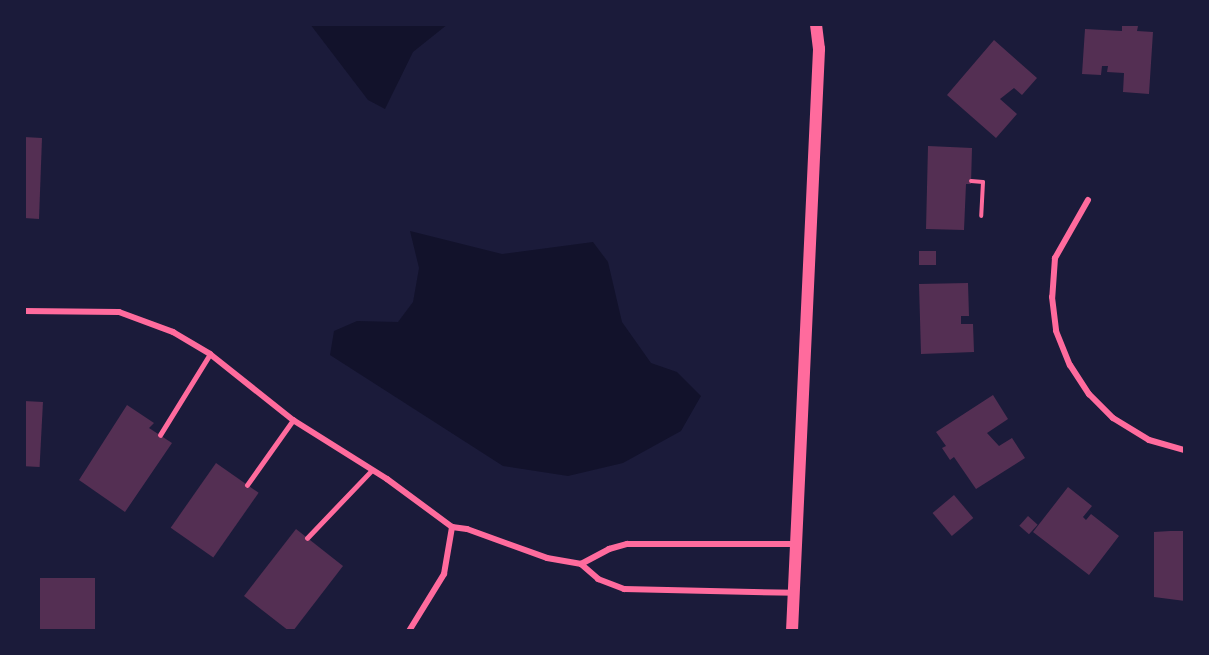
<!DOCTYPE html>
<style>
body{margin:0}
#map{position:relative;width:1209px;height:655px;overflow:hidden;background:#1b1b3a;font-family:"Work Sans",sans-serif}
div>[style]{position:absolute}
.water>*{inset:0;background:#12122b}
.building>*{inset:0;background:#542f53;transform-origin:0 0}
.path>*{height:4px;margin:-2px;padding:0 2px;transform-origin:2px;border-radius:2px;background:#ff6b9d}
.service>*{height:4.5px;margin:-2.25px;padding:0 2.25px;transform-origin:2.25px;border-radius:2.25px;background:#ff6b9d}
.minor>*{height:6px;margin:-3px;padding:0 3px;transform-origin:3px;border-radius:3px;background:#ff6b9d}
.secondary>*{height:12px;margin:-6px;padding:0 6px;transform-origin:6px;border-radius:6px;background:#ff6b9d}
span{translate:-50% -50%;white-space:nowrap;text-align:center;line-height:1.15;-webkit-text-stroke:4.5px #1b1b3a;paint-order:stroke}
.frame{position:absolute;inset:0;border:26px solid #1b1b3a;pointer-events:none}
</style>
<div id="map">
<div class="water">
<div style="clip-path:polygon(310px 24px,448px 24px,413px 52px,385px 109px,368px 100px)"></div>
<div style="clip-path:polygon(410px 231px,502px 254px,593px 242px,608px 262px,622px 322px,651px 363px,677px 372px,701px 396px,681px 431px,623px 463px,568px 476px,503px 466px,330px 355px,334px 331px,357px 321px,398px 322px,413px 302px,419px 268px)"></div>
</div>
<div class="building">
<div style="clip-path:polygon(1122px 25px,1138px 26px,1137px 31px,1153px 32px,1149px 94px,1123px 92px,1124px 73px,1107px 72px,1108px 66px,1102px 66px,1101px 75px,1082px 74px,1085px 29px,1122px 31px)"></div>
<div style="clip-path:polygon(994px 40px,1037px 78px,1022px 95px,1014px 88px,1000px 99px,1017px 114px,996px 138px,947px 95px)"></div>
<div style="clip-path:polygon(24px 137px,42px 138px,39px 219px,24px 218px)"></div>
<div style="clip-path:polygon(928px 146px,972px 148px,971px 184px,966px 184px,964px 230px,926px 229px)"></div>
<div style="left:919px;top:251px;width:17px;height:14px"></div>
<div style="clip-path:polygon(968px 283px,969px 316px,961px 316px,961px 324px,973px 324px,974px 352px,921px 354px,919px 284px)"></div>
<div style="clip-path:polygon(993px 395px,1008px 419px,987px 433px,999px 446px,1012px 438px,1025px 458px,976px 489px,954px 457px,950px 460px,942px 448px,946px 446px,936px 432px)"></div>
<div style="left:24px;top:401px;width:19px;height:65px;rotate:3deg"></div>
<div style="clip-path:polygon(127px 405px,154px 423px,149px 428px,172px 443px,125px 512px,79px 480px)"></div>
<div style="left:216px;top:463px;width:52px;height:79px;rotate:35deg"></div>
<div style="clip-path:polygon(1068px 487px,1092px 506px,1083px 517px,1086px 520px,1091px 514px,1119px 536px,1089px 575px,1033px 532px)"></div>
<div style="left:954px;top:495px;width:30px;height:28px;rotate:50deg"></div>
<div style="left:1028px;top:516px;width:13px;height:13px;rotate:42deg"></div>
<div style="clip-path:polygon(296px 529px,343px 566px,293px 631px,289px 631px,244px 596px)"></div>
<div style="clip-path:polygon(1170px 531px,1183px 531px,1185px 601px,1154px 597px,1154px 532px)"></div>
<div style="left:95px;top:578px;width:53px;height:55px;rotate:90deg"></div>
</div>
<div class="path">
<div style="left:971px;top:181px;width:12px;rotate:5deg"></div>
<div style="left:983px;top:182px;width:34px;rotate:93deg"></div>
</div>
<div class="service">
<div style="left:160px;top:435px;width:95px;rotate:-58.3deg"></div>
<div style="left:247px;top:485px;width:80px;rotate:-54.7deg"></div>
<div style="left:307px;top:538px;width:94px;rotate:-46.3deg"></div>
</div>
<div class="minor">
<div style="left:1088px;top:200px;width:67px;rotate:119.6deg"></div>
<div style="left:1055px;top:258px;width:39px;rotate:94deg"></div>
<div style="left:1052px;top:297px;width:34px;rotate:83deg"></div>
<div style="left:1056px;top:331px;width:37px;rotate:68deg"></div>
<div style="left:1070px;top:365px;width:35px;rotate:57deg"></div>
<div style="left:1089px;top:394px;width:34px;rotate:45deg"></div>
<div style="left:1113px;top:418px;width:42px;rotate:31.4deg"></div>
<div style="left:1149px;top:440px;width:37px;rotate:16deg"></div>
<div style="left:24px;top:311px;width:95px;rotate:0.6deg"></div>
<div style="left:119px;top:312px;width:58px;rotate:20.3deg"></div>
<div style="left:173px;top:332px;width:43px;rotate:30.7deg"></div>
<div style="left:210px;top:354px;width:106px;rotate:38.5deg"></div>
<div style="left:293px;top:420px;width:111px;rotate:32.1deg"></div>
<div style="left:387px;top:479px;width:81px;rotate:36.4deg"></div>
<div style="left:452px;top:527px;width:15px;rotate:8deg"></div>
<div style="left:467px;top:529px;width:85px;rotate:19.9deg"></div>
<div style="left:547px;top:558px;width:35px;rotate:10deg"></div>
<div style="left:581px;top:564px;width:23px;rotate:41deg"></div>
<div style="left:598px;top:579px;width:28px;rotate:21deg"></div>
<div style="left:624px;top:589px;width:170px;rotate:1.3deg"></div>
<div style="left:581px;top:564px;width:32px;rotate:-28deg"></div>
<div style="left:609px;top:549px;width:19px;rotate:-16deg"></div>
<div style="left:627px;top:544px;width:169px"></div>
<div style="left:409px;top:631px;width:67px;rotate:-58.4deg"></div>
<div style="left:444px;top:574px;width:48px;rotate:-80.3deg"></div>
</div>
<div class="secondary">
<div style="left:792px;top:631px;width:583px;rotate:-87.34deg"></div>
<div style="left:819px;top:49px;width:25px;rotate:-97deg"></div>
</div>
<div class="frame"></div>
</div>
